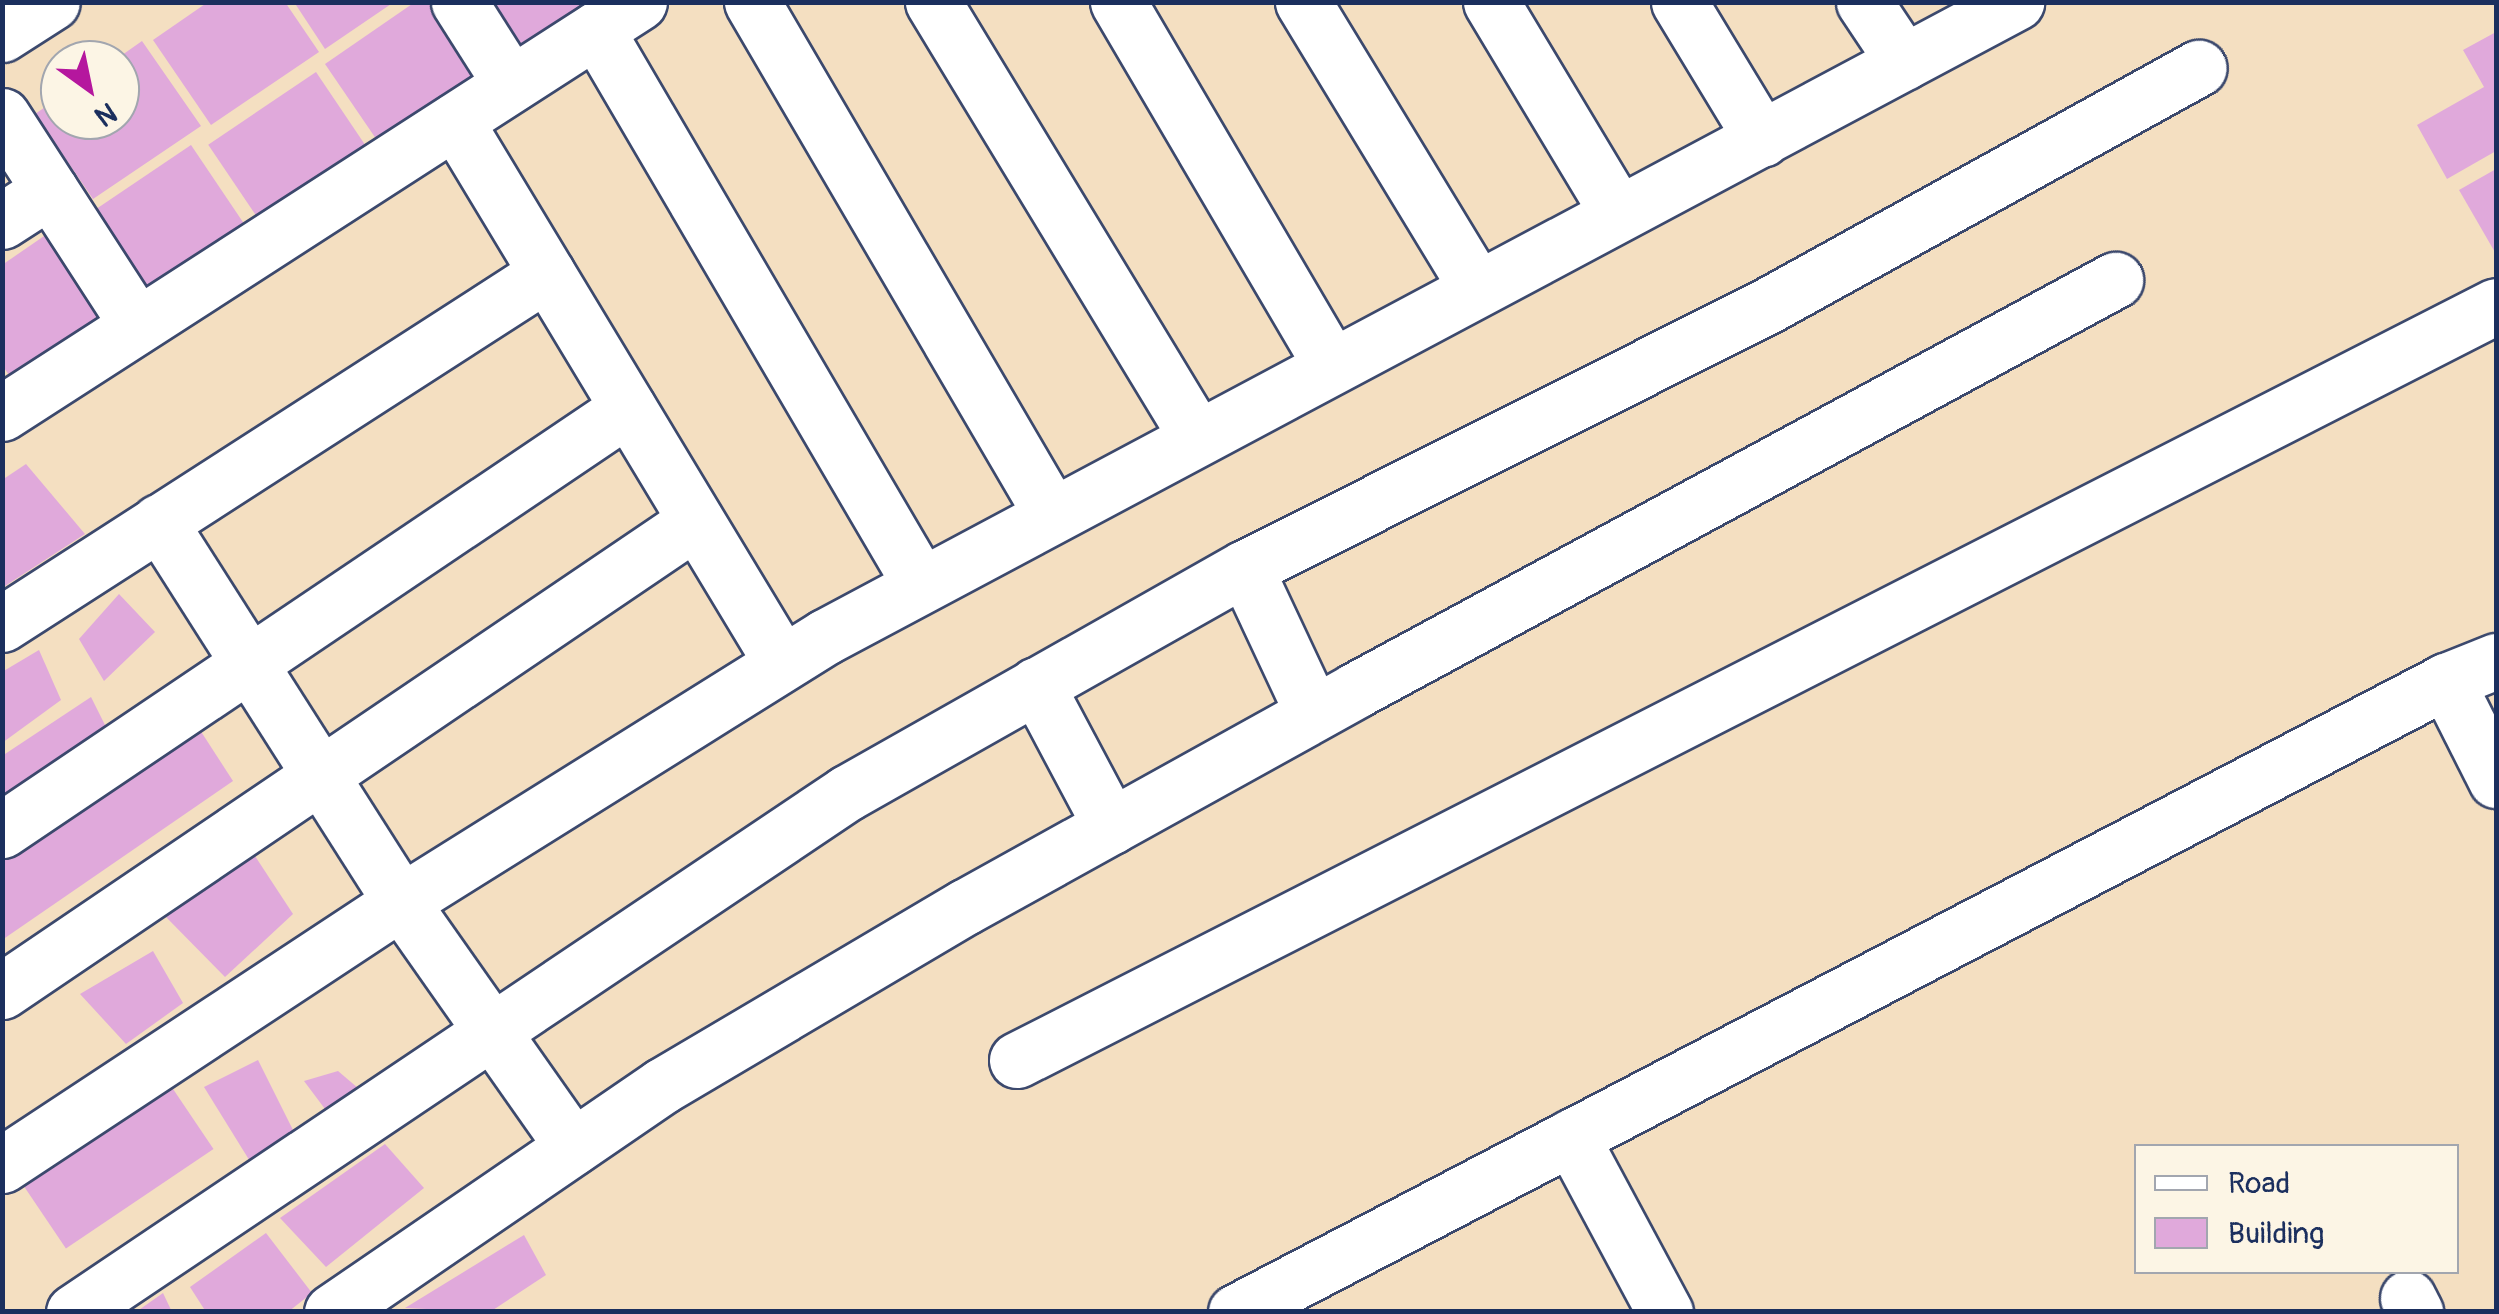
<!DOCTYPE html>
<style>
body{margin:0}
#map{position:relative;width:2499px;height:1314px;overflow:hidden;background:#f4dfc1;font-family:Pangolin,sans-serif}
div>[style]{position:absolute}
.building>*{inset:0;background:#e0a9db;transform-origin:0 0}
.roads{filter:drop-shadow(2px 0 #3c496d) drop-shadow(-2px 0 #3c496d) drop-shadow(0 2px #3c496d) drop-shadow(0 -2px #3c496d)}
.minor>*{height:55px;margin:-27.5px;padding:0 27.5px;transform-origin:27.5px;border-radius:27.5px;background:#fff}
span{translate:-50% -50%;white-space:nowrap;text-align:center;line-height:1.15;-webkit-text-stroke:8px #fcf5e5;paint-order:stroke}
.frame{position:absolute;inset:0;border:5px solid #1b2f5e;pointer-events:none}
.legend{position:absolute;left:2134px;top:1144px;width:325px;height:130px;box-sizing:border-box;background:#fcf5e5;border:2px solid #a2a6af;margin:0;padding:12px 18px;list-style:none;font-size:30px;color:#1b2f5e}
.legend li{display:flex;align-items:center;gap:20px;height:50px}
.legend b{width:50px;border:2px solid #a2a6af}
.north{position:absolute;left:40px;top:40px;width:100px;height:100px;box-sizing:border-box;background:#fcf5e5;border:2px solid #a2a6af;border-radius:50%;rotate:147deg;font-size:28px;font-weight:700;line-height:40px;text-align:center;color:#1b2f5e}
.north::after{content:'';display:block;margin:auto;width:35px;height:45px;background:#b5179e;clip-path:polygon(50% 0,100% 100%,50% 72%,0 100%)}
</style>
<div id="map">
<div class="building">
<div style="clip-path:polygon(208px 2px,285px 2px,319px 52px,211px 125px,153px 40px)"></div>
<div style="clip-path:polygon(294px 2px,394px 2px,325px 49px)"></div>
<div style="clip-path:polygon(415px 2px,440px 2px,490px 76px,383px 149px,325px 64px)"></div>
<div style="clip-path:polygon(466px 2px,613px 2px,512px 71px)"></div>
<div style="clip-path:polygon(2496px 32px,2496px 151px,2447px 179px,2417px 125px,2484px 87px,2463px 50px)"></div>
<div style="clip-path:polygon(142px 41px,201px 126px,93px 199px,35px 114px,60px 97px,60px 120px,120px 120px,120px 60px,115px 60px)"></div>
<div style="left:316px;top:72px;width:103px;height:130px;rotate:56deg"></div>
<div style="left:191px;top:145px;width:103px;height:130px;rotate:56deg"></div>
<div style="clip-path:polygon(2496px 169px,2496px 254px,2459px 190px)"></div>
<div style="clip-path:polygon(63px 223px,121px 309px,14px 382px,2px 365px,2px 265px)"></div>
<div style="clip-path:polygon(26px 464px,85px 534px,2px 588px,2px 480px)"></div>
<div style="clip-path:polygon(119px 594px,155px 632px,104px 681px,79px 639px)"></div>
<div style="clip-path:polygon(39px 650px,61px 700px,2px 743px,2px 672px)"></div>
<div style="clip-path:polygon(91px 697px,107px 729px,2px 800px,2px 756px)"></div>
<div style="clip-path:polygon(200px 730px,233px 781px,2px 940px,2px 862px)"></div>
<div style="clip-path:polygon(253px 853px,293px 914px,225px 977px,162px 913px)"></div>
<div style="clip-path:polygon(153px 951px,183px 1003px,126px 1044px,80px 994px)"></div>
<div style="clip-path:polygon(258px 1060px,298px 1140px,256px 1171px,204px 1087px)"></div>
<div style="clip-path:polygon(338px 1071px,365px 1094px,328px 1113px,304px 1081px)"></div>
<div style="left:171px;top:1086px;width:76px;height:178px;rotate:56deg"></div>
<div style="clip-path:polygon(385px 1144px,424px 1188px,326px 1267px,280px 1218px)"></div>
<div style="clip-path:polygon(266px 1233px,312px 1293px,288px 1312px,206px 1312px,190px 1287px)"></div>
<div style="clip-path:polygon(524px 1235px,546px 1275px,490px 1312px,405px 1308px)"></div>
<div style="clip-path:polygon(163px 1293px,172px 1312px,136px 1312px)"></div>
</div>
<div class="roads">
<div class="minor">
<div style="left:459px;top:2px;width:97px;rotate:57.6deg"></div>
<div style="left:752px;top:2px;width:594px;rotate:59.68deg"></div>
<div style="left:933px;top:2px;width:509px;rotate:58.75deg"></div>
<div style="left:1118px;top:2px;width:421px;rotate:59.6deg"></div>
<div style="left:1303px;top:2px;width:335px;rotate:58.7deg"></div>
<div style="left:1491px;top:2px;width:245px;rotate:59deg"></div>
<div style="left:1679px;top:2px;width:160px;rotate:58.8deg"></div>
<div style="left:1864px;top:2px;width:72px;rotate:56.3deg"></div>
<div style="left:596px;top:30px;width:643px;rotate:59.65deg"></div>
<div style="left:2px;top:34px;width:59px;rotate:-32.6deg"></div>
<div style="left:2px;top:116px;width:247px;rotate:57.1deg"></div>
<div style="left:455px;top:121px;width:633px;rotate:58.9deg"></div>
<div style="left:2px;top:221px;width:57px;rotate:-32.9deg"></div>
<div style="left:2px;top:413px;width:758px;rotate:-32.83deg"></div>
<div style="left:159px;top:522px;width:451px;rotate:57.5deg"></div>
<div style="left:401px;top:902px;width:299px;rotate:54.9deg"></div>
<div style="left:1245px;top:568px;width:160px;rotate:64.9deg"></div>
<div style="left:2px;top:624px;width:648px;rotate:-32.78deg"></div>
<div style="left:2446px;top:681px;width:111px;rotate:63.2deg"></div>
<div style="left:1036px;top:685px;width:160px;rotate:62deg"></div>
<div style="left:2px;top:830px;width:755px;rotate:-33.98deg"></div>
<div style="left:2px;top:991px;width:838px;rotate:-34.11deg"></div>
<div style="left:1017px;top:1060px;width:1660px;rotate:-27.01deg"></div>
<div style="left:1571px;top:1137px;width:199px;rotate:61.8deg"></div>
<div style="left:2px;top:1165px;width:478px;rotate:-33.4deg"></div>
<div style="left:401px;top:902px;width:500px;rotate:-32.01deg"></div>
<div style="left:825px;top:637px;width:1350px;rotate:-28.06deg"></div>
<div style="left:2408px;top:1298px;width:16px;rotate:63deg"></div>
<div style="left:74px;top:1312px;width:931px;rotate:-33.88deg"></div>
<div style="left:847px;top:793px;width:457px;rotate:-29.5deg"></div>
<div style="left:1245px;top:568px;width:584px;rotate:-26.65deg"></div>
<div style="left:1767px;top:306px;width:493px;rotate:-28.9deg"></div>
<div style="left:332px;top:1312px;width:400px;rotate:-34.4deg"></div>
<div style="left:662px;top:1086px;width:352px;rotate:-30.6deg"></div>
<div style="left:965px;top:907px;width:447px;rotate:-29deg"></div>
<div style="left:1356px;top:690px;width:863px;rotate:-28.38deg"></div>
<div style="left:1236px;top:1312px;width:1365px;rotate:-27.54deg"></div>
<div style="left:2446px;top:681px;width:54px;rotate:-21.8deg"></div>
</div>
</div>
<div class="frame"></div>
<ul class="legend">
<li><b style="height:12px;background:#fff"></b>Road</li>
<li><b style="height:28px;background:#e0a9db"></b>Building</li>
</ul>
<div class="north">N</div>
</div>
